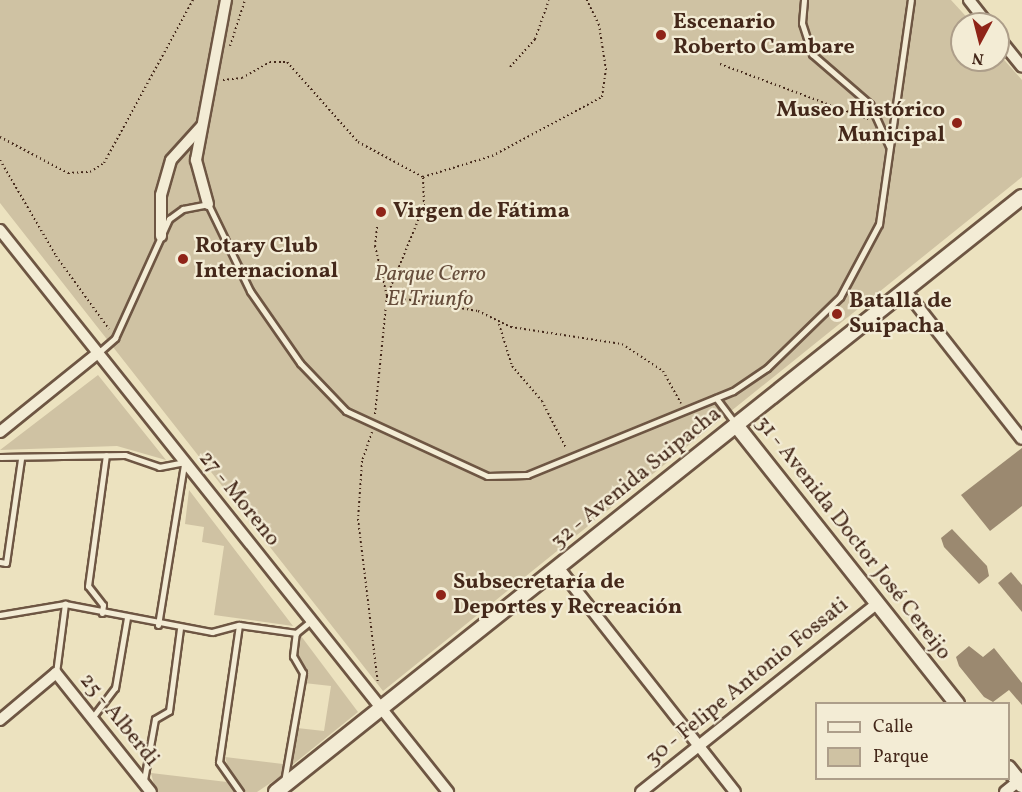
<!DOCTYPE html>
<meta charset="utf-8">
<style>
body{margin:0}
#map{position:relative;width:1022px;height:792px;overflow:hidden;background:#ece2bf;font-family:Vollkorn,serif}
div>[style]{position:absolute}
.green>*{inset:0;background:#cfc2a3}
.building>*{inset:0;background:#9b8970}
.path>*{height:2px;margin-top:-1px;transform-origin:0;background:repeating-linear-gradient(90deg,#44281a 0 1.5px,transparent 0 4.5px)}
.roads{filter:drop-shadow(2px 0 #6e5643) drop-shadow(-2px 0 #6e5643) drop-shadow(0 2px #6e5643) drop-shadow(0 -2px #6e5643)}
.lane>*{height:5px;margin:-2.5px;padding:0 2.5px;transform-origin:2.5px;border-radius:2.5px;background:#f3ecd5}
.street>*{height:10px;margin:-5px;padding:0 5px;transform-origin:5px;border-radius:5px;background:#f3ecd5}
.secondary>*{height:14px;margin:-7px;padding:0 7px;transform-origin:7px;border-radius:7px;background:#f3ecd5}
.dots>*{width:16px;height:16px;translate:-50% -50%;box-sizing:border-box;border:3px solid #f3ecd5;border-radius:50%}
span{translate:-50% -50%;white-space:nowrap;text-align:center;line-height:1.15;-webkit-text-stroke:4.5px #f3ecd5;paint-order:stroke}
.poi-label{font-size:22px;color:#44281a;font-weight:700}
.left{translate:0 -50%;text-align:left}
.right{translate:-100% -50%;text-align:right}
.park-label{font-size:22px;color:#674e3c;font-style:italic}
.street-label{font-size:22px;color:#44281a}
.legend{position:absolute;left:815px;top:702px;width:195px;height:78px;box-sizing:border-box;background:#f3ecd5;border:2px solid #ad9e8a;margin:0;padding:8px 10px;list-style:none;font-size:18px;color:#44281a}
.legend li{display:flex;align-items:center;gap:12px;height:30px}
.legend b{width:30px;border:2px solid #ad9e8a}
.north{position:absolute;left:950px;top:12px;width:60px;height:60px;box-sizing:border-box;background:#f3ecd5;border:2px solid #ad9e8a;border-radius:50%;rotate:187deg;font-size:16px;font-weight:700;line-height:24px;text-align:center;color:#44281a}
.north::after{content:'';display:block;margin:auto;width:21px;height:27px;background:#8f2418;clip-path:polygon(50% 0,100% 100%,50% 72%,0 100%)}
</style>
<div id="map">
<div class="green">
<div style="clip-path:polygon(0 0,951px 0,973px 24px,962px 24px,962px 60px,998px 60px,998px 53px,1022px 80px,1022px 177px,383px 691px,0 203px)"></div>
<div style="clip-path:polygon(98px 375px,166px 460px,117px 446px,0 450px)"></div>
<div style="clip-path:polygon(189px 490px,293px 626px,214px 615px,224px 546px,202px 542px,204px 527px,185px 524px)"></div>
<div style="clip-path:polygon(301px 636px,358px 712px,291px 766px,297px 728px,324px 731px,331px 686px,304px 683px,306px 671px,296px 656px)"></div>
<div style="clip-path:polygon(225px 757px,283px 764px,281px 776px,257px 792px,245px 792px,231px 777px)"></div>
<div style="clip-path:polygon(151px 773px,227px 782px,236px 792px,156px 792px)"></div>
</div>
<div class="building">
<div style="clip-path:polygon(1022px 448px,1022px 506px,990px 531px,961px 495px)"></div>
<div style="clip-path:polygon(952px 529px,987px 566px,989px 576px,979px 584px,944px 547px,941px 538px)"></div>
<div style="clip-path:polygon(1011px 572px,1022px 585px,1022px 612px,998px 583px)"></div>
<div style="clip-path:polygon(969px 646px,983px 657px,994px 648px,1022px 683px,1022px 705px,1009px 690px,993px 702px,984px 697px,959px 666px,956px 657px)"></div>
</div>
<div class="path">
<div style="left:230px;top:46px;width:48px;rotate:-71.9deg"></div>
<div style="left:720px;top:64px;width:158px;rotate:20.4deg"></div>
<div style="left:510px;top:67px;width:38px;rotate:-48deg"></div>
<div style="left:535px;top:39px;width:41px;rotate:-70.3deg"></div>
<div style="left:223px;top:80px;width:19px;rotate:-6deg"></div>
<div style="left:242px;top:78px;width:32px;rotate:-30deg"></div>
<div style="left:270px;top:62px;width:17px"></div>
<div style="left:287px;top:62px;width:107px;rotate:48.4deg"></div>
<div style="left:358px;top:142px;width:74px;rotate:28.3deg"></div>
<div style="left:423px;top:177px;width:72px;rotate:-16.9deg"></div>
<div style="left:492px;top:156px;width:125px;rotate:-28.2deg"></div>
<div style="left:602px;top:97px;width:27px;rotate:-82deg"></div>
<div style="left:606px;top:70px;width:46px;rotate:-98.8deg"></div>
<div style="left:599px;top:25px;width:28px;rotate:-116deg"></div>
<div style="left:0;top:137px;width:77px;rotate:27.9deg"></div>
<div style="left:68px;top:173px;width:22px;rotate:-3deg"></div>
<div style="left:90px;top:172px;width:17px;rotate:-33deg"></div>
<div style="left:104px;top:163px;width:186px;rotate:-61.4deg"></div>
<div style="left:0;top:160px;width:111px;rotate:59.7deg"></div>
<div style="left:56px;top:256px;width:90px;rotate:54deg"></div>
<div style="left:377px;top:227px;width:19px;rotate:96deg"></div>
<div style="left:375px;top:246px;width:51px;rotate:76.5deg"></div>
<div style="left:387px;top:296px;width:92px;rotate:9.4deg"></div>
<div style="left:478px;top:311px;width:37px;rotate:26deg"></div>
<div style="left:511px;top:327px;width:112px;rotate:8.7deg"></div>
<div style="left:622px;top:344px;width:49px;rotate:33.4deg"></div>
<div style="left:663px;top:371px;width:37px;rotate:61deg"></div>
<div style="left:499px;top:324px;width:44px;rotate:72.8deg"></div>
<div style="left:512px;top:366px;width:46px;rotate:49.4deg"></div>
<div style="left:542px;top:401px;width:53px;rotate:62.9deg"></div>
<div style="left:375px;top:414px;width:119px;rotate:-84.2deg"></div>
<div style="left:387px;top:296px;width:97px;rotate:-67.7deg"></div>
<div style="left:424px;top:206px;width:29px;rotate:-92deg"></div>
<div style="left:372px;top:432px;width:31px;rotate:109deg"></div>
<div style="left:362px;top:461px;width:58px;rotate:93.9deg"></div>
<div style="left:358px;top:519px;width:166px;rotate:83.1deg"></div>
</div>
<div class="roads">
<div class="lane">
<div style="left:804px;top:0;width:23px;rotate:95deg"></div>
<div style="left:802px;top:23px;width:33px;rotate:72deg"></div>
<div style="left:812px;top:54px;width:77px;rotate:40.8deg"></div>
<div style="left:870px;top:104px;width:46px;rotate:65.7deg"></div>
<div style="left:98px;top:353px;width:23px;rotate:-41deg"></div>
<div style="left:115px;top:338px;width:131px;rotate:-65.6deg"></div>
<div style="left:169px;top:219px;width:17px;rotate:-36deg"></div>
<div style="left:183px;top:209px;width:25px;rotate:-11deg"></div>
<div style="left:208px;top:204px;width:97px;rotate:64.2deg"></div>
<div style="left:250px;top:291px;width:88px;rotate:55.2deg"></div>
<div style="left:300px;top:363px;width:66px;rotate:46.2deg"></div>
<div style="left:346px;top:411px;width:155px;rotate:24.7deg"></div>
<div style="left:487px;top:476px;width:40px;rotate:-1.4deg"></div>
<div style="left:527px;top:475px;width:222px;rotate:-22.2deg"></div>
<div style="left:733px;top:391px;width:41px;rotate:-34.1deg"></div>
<div style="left:767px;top:368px;width:102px;rotate:-44.2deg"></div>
<div style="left:840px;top:297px;width:83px;rotate:-61.9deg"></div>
<div style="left:879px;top:224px;width:226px;rotate:-81.9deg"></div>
<div style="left:716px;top:398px;width:31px;rotate:53deg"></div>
<div style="left:0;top:457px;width:125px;rotate:-0.9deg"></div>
<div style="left:125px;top:455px;width:36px;rotate:19deg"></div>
<div style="left:159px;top:467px;width:25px;rotate:-11deg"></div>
<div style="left:0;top:562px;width:6px;rotate:9deg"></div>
<div style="left:6px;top:563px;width:105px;rotate:-81.8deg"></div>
<div style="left:102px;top:613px;width:8px;rotate:-83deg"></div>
<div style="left:103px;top:605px;width:24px;rotate:-128deg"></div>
<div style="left:88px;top:586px;width:132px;rotate:-82.2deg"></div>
<div style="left:0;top:615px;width:66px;rotate:-9.6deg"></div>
<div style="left:65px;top:604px;width:150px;rotate:10.8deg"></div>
<div style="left:212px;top:632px;width:28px;rotate:-15deg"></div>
<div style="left:239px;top:625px;width:58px;rotate:8deg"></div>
<div style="left:296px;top:633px;width:19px;rotate:-39deg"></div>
<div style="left:158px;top:625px;width:163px;rotate:-80.8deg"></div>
<div style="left:239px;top:625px;width:138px;rotate:98.3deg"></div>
<div style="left:219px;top:762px;width:37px;rotate:55deg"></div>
<div style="left:56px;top:673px;width:70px;rotate:-82.6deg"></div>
<div style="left:92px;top:718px;width:38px;rotate:-53deg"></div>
<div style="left:115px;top:688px;width:71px;rotate:-80.3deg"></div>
<div style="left:144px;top:780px;width:62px;rotate:-79.8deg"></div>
<div style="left:155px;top:719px;width:16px;rotate:-30deg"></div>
<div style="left:169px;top:711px;width:83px;rotate:-82.4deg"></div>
<div style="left:284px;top:782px;width:111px;rotate:-80.1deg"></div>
<div style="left:303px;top:673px;width:20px;rotate:-120deg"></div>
<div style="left:293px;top:656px;width:23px;rotate:-83deg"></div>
</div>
<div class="street">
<div style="left:969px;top:0;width:31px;rotate:52deg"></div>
<div style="left:998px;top:37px;width:38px;rotate:51deg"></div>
<div style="left:208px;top:204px;width:46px;rotate:-105.3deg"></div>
<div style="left:196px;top:160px;width:163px;rotate:-79.4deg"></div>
<div style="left:0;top:230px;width:719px;rotate:51.44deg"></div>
<div style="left:161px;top:236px;width:41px;rotate:-90deg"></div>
<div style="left:161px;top:195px;width:36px;rotate:-74deg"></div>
<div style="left:171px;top:160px;width:45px;rotate:-47.7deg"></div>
<div style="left:905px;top:290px;width:189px;rotate:51.9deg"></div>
<div style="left:0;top:432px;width:126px;rotate:-38.9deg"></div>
<div style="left:558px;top:567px;width:286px;rotate:51.8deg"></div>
<div style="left:0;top:720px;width:73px;rotate:-40deg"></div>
<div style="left:56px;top:673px;width:152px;rotate:51.4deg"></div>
<div style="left:641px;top:792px;width:303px;rotate:-38.6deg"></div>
<div style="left:1005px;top:792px;width:22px;rotate:-39deg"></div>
</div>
<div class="secondary">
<div style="left:736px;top:425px;width:356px;rotate:51.6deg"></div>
<div style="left:1008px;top:768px;width:22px;rotate:51deg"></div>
<div style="left:276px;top:792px;width:954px;rotate:-38.58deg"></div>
</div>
</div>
<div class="dots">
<div style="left:661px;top:35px;background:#8f2418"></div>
<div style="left:957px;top:123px;background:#8f2418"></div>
<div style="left:381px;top:212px;background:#8f2418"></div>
<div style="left:183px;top:259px;background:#8f2418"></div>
<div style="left:837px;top:314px;background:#8f2418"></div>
<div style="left:441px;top:595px;background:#8f2418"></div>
</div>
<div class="poi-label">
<span class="left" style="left:673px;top:35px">Escenario<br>Roberto Cambare</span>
<span class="right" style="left:945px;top:123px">Museo Histórico<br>Municipal</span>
<span class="left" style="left:393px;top:212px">Virgen de Fátima</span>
<span class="left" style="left:195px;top:259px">Rotary Club<br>Internacional</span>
<span class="left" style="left:849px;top:314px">Batalla de<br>Suipacha</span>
<span class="left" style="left:453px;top:595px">Subsecretaría de<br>Deportes y Recreación</span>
</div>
<div class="park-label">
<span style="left:430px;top:287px">Parque Cerro<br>El Triunfo</span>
</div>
<div class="street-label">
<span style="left:636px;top:478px;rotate:-39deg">32 - Avenida Suipacha</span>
<span style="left:239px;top:499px;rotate:51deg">27 - Moreno</span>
<span style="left:853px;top:538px;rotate:52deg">31 - Avenida Doctor José Cereijo</span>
<span style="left:747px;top:682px;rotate:-39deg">30 - Felipe Antonio Fossati</span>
<span style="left:119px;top:720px;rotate:51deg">25 - Alberdi</span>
</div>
<ul class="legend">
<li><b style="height:8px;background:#f3ecd5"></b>Calle</li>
<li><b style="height:16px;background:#cfc2a3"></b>Parque</li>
</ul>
<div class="north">N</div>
</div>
